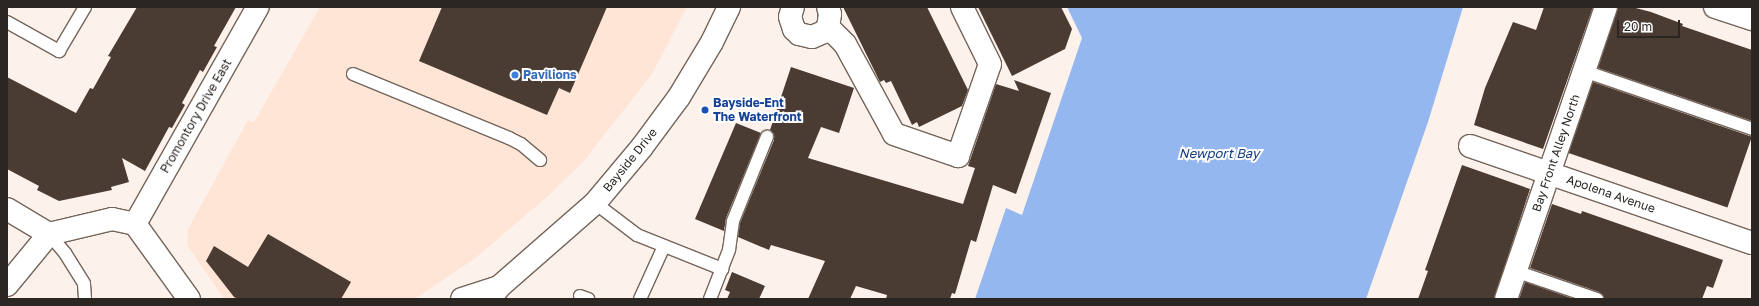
<!DOCTYPE html>
<style>
body{margin:0}
#map{position:relative;width:1759px;height:306px;overflow:hidden;background:#fdf1eb;font-family:"Golos Text",sans-serif}
div>[style]{position:absolute}
.built>*{inset:0;background:#ffe5d5}
.water>*{inset:0;background:#94b7f0}
.building>*{inset:0;background:#4b3c33;transform-origin:0 0}
.roads{filter:drop-shadow(1px 0 #74655b) drop-shadow(-1px 0 #74655b) drop-shadow(0 1px #74655b) drop-shadow(0 -1px #74655b)}
.lane>*{height:12px;margin:-6px;padding:0 6px;transform-origin:6px;border-radius:6px;background:#fff}
.street>*{height:22px;margin:-11px;padding:0 11px;transform-origin:11px;border-radius:11px;background:#fff}
.secondary>*{height:22px;margin:-11px;padding:0 11px;transform-origin:11px;border-radius:11px;background:#fff}
.dots>*{width:11px;height:11px;translate:-50% -50%;box-sizing:border-box;border:2px solid #fff;border-radius:50%}
span{translate:-50% -50%;white-space:nowrap;text-align:center;line-height:1.15;-webkit-text-stroke:4px #fff;paint-order:stroke}
.shop-label{font-size:12px;color:#366cbe;font-weight:700}
.left{translate:0 -50%;text-align:left}
.transit-label{font-size:12px;color:#164399;font-weight:700}
.street-label{font-size:12px;color:#2c2622}
.water-label{font-size:13px;color:#163e80;font-style:italic}
.frame{position:absolute;inset:0;border:8px solid #2c2622;pointer-events:none}
.scale{position:absolute;left:1617px;top:20px;width:63px;height:18px;box-sizing:border-box;border:2px solid #2c2622;border-top:0;padding-left:5px;font-size:12px;line-height:14px;white-space:nowrap;color:#2c2622;-webkit-text-stroke:3px #fff;paint-order:stroke}
</style>
<div id="map">
<div class="built">
<div style="clip-path:polygon(320px 7px,687px 7px,652px 74px,583px 162px,547px 197px,474px 259px,415px 299px,224px 299px,187px 245px,188px 229px,248px 120px,254px 122px)"></div>
</div>
<div class="water">
<div style="clip-path:polygon(1067px 7px,1463px 7px,1428px 122px,1366px 299px,975px 299px,1006px 208px,1022px 215px,1082px 38px)"></div>
</div>
<div class="building">
<div style="clip-path:polygon(137px 7px,236px 7px,214px 46px,217px 47px,203px 72px,200px 70px,182px 103px,185px 105px,177px 119px,172px 128px,169px 127px,145px 171px,122px 158px,129px 182px,111px 187px,112px 190px,59px 201px,37px 190px,39px 186px,7px 169px,7px 77px,76px 113px,90px 88px,93px 89px,111px 57px,108px 56px)"></div>
<div style="clip-path:polygon(442px 7px,607px 7px,570px 93px,559px 88px,547px 115px,419px 61px)"></div>
<div style="clip-path:polygon(843px 7px,927px 7px,968px 90px,962px 106px,919px 127px,917px 122px,912px 125px,891px 81px,886px 83px,884px 80px,880px 82px)"></div>
<div style="clip-path:polygon(978px 7px,1061px 7px,1072px 29px,1065px 49px,1012px 76px)"></div>
<div style="clip-path:polygon(1544px 7px,1593px 7px,1543px 149px,1474px 125px,1485px 88px,1513px 22px,1536px 30px)"></div>
<div style="clip-path:polygon(1618px 7px,1632px 7px,1651px 12px,1683px 24px,1682px 26px,1752px 50px,1752px 121px,1598px 68px)"></div>
<div style="clip-path:polygon(791px 67px,854px 88px,839px 133px,821px 127px,808px 158px,963px 204px,975px 168px,968px 166px,996px 84px,1019px 91px,1014px 80px,1051px 93px,1016px 194px,993px 185px,976px 242px,971px 240px,955px 294px,952px 293px,950px 299px,886px 299px,887px 295px,856px 286px,850px 299px,808px 299px,825px 261px,771px 245px,769px 250px,738px 237px,740px 223px,774px 140px,770px 130px)"></div>
<div style="left:1593px;top:82px;width:168px;height:75px;rotate:19deg"></div>
<div style="clip-path:polygon(736px 123px,761px 133px,726px 218px,724px 231px,695px 219px)"></div>
<div style="clip-path:polygon(1462px 165px,1530px 189px,1494px 299px,1418px 299px,1428px 271px,1425px 270px)"></div>
<div style="clip-path:polygon(1552px 204px,1581px 214px,1582px 211px,1723px 260px,1713px 288px,1707px 286px,1702px 299px,1604px 299px,1599px 292px,1530px 268px)"></div>
<div style="clip-path:polygon(268px 234px,351px 282px,341px 299px,238px 299px,234px 297px,206px 261px,214px 246px,248px 267px)"></div>
<div style="clip-path:polygon(732px 272px,765px 286px,759px 299px,727px 299px,730px 292px,725px 290px)"></div>
<div style="clip-path:polygon(1525px 282px,1574px 299px,1519px 299px)"></div>
</div>
<div class="roads">
<div class="lane">
<div style="left:7px;top:22px;width:60px;rotate:29.1deg"></div>
<div style="left:59px;top:51px;width:51px;rotate:-59.4deg"></div>
<div style="left:1584px;top:71px;width:178px;rotate:19deg"></div>
<div style="left:353px;top:74px;width:169px;rotate:22.3deg"></div>
<div style="left:509px;top:138px;width:13px;rotate:27deg"></div>
<div style="left:521px;top:144px;width:25px;rotate:40deg"></div>
<div style="left:595px;top:203px;width:53px;rotate:37.3deg"></div>
<div style="left:637px;top:235px;width:92px;rotate:21.8deg"></div>
<div style="left:49px;top:234px;width:25px;rotate:50deg"></div>
<div style="left:65px;top:253px;width:36px;rotate:58deg"></div>
<div style="left:84px;top:284px;width:15px;rotate:86deg"></div>
<div style="left:1515px;top:271px;width:87px;rotate:18.9deg"></div>
<div style="left:580px;top:296px;width:9px;rotate:21deg"></div>
<div style="left:640px;top:299px;width:58px;rotate:-65.6deg"></div>
<div style="left:710px;top:299px;width:53px;rotate:-68.8deg"></div>
<div style="left:729px;top:250px;width:29px;rotate:-82deg"></div>
<div style="left:733px;top:221px;width:91px;rotate:-68deg"></div>
</div>
<div class="street">
<div style="left:793px;top:7px;width:10px;rotate:107deg"></div>
<div style="left:790px;top:17px;width:13px;rotate:72deg"></div>
<div style="left:794px;top:29px;width:7px;rotate:45deg"></div>
<div style="left:799px;top:34px;width:13px;rotate:13deg"></div>
<div style="left:812px;top:37px;width:13px;rotate:-23deg"></div>
<div style="left:824px;top:32px;width:6px;rotate:-51deg"></div>
<div style="left:828px;top:27px;width:13px;rotate:-81deg"></div>
<div style="left:830px;top:14px;width:7px;rotate:-106deg"></div>
<div style="left:1715px;top:7px;width:39px;rotate:18deg"></div>
<div style="left:828px;top:27px;width:24px;rotate:45deg"></div>
<div style="left:845px;top:44px;width:102px;rotate:61.4deg"></div>
<div style="left:894px;top:134px;width:68px;rotate:19deg"></div>
<div style="left:958px;top:156px;width:97px;rotate:-70.8deg"></div>
<div style="left:990px;top:64px;width:64px;rotate:-116.2deg"></div>
<div style="left:1470px;top:146px;width:298px;rotate:19deg"></div>
<div style="left:7px;top:209px;width:49px;rotate:30.8deg"></div>
<div style="left:49px;top:234px;width:65px;rotate:-13.4deg"></div>
<div style="left:112px;top:219px;width:24px;rotate:12deg"></div>
<div style="left:135px;top:224px;width:92px;rotate:54.2deg"></div>
<div style="left:135px;top:224px;width:249px;rotate:-60.5deg"></div>
<div style="left:7px;top:285px;width:66px;rotate:-50.5deg"></div>
<div style="left:1506px;top:299px;width:309px;rotate:-71.1deg"></div>
</div>
<div class="secondary">
<div style="left:462px;top:299px;width:39px;rotate:-18deg"></div>
<div style="left:490px;top:299px;width:15px;rotate:-53deg"></div>
<div style="left:499px;top:287px;width:128px;rotate:-41.2deg"></div>
<div style="left:595px;top:203px;width:73px;rotate:-50deg"></div>
<div style="left:642px;top:147px;width:62px;rotate:-53.5deg"></div>
<div style="left:679px;top:97px;width:64px;rotate:-59deg"></div>
<div style="left:712px;top:42px;width:39px;rotate:-64deg"></div>
</div>
</div>
<div class="dots">
<div style="left:515px;top:75px;background:#3f7fe0"></div>
<div style="left:705px;top:110px;background:#1a4fb4"></div>
</div>
<div class="shop-label">
<span class="left" style="left:523px;top:75px">Pavilions</span>
</div>
<div class="transit-label">
<span class="left" style="left:713px;top:110px">Bayside-Ent<br>The Waterfront</span>
</div>
<div class="street-label">
<span style="left:196px;top:116px;rotate:-60deg">Promontory Drive East</span>
<span style="left:1556px;top:153px;rotate:-71deg">Bay Front Alley North</span>
<span style="left:630px;top:160px;rotate:-51deg">Bayside Drive</span>
<span style="left:1611px;top:194px;rotate:19deg">Apolena Avenue</span>
</div>
<div class="water-label">
<span style="left:1219px;top:153px">Newport Bay</span>
</div>
<div class="frame"></div>
<div class="scale">20 m</div>
</div>
